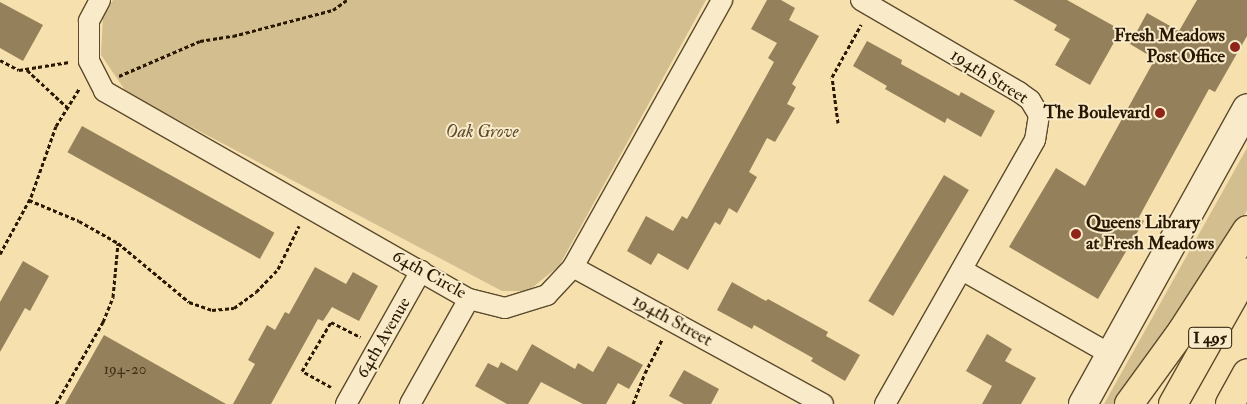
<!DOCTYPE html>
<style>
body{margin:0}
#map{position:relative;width:1247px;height:404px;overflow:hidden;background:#f6e0ad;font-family:"IM FELL Double Pica",serif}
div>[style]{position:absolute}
.green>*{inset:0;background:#d3be90}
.building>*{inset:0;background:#94805b;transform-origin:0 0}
.path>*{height:3px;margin-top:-1.5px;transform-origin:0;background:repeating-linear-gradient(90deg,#291802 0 4px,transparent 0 6.5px)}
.roads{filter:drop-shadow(1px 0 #5c4a2d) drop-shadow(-1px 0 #5c4a2d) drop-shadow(0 1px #5c4a2d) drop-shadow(0 -1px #5c4a2d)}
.street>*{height:20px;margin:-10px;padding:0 10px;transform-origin:10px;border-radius:10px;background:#f9ebca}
.secondary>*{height:28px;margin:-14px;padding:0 14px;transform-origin:14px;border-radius:14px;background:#f9ebca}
.highway>*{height:28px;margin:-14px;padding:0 14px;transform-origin:14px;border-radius:14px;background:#f6e0ad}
.dots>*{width:14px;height:14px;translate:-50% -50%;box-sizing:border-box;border:2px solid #f9ebca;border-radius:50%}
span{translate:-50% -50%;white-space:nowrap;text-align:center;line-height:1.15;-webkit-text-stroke:4px #f9ebca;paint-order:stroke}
.number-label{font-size:15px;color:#443218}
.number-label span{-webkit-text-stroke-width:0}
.shield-label span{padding:1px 4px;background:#f9ebca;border:1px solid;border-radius:4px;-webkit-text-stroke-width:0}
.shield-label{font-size:16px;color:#291802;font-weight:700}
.poi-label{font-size:18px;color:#291802;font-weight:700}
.right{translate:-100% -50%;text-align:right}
.left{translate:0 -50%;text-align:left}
.street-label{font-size:18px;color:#291802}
.park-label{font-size:18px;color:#5c4a2d;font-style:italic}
</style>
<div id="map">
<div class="green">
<div style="clip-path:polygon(113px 0,706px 0,559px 266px,528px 291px,502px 291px,127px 93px,101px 55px,103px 16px)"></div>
<div style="clip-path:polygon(1247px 148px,1247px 210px,1238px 227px,1116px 404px,1104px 404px)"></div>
</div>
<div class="building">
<div style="clip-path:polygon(767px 0,781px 0,795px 8px,789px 20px,819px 36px,792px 84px,796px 87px,787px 104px,795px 108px,775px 142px,767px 138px,749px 172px,757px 177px,737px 213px,729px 208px,720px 225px,715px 222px,688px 270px,658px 253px,651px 265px,627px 251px,646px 216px,673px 231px,682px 216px,687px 219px,774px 62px,768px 58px,777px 43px,751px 29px)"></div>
<div style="clip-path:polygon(1013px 0,1067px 0,1121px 30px,1090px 85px,1055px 65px,1070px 39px,1054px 30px,1057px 25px)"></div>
<div style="clip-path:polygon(1197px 0,1247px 0,1247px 36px,1215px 92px,1209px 89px,1139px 217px,1144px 221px,1098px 299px,1009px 247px,1056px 168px,1085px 186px,1155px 59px,1130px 44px,1147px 13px,1179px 31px)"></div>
<div style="clip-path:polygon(0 2px,43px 25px,23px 61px,0 48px)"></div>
<div style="clip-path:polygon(867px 41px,902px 60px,901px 64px,959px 96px,961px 92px,995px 111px,981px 137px,947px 118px,945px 123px,885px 89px,887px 86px,853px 66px)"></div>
<div style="left:82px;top:126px;width:220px;height:30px;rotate:29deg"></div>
<div style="left:944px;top:175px;width:29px;height:147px;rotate:31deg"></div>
<div style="clip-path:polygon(23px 261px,49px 276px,30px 311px,25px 308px,0 352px,0 302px)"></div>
<div style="clip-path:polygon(315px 267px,346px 284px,353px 272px,378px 286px,359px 321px,332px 307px,323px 321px,318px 319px,271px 404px,233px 404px,255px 364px,248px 360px,267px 325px,275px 330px,285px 312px,289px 314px)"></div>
<div style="clip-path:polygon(732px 282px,766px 301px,768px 299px,828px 332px,826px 336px,860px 355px,845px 381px,811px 361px,813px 358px,754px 325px,752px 329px,717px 310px)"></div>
<div style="clip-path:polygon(987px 334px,1012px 349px,1005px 361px,1036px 378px,1021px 404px,982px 404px,992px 386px,966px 371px)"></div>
<div style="clip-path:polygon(104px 335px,226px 404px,65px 404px)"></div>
<div style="clip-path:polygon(532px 344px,575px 369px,578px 363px,593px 372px,608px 346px,643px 365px,629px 389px,618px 383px,606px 404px,583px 404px,541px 382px,528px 404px,507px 404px,475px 386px,488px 363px,498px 368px,501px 362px,517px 371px)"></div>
<div style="clip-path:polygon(684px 370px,719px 389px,711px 404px,684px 404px,669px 396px)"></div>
</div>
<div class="path">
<div style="left:0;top:60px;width:21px;rotate:28deg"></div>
<div style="left:19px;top:70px;width:51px;rotate:-9.1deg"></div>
<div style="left:27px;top:70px;width:56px;rotate:42.8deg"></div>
<div style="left:119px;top:76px;width:88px;rotate:-23.4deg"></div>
<div style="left:200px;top:41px;width:33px;rotate:-9deg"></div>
<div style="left:233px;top:36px;width:103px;rotate:-14.6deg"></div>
<div style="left:333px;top:10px;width:17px;rotate:-36deg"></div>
<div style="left:838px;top:123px;width:46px;rotate:-97.4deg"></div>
<div style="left:832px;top:77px;width:60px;rotate:-60.9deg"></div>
<div style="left:29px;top:200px;width:54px;rotate:22.8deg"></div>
<div style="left:79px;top:221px;width:45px;rotate:29.4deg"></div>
<div style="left:118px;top:243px;width:92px;rotate:39.7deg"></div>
<div style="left:189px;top:302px;width:24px;rotate:19deg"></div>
<div style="left:212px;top:310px;width:22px;rotate:-5deg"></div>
<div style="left:234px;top:308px;width:27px;rotate:-36deg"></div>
<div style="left:256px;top:292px;width:32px;rotate:-46deg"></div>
<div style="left:278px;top:269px;width:48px;rotate:-64deg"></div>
<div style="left:0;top:254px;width:65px;rotate:-61.5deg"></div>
<div style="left:31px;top:197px;width:75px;rotate:-70.6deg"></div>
<div style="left:56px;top:126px;width:44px;rotate:-58.1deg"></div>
<div style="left:331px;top:387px;width:33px;rotate:-151deg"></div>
<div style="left:302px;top:371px;width:57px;rotate:-59.4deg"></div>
<div style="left:331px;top:322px;width:33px;rotate:27deg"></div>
<div style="left:56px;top:404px;width:95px;rotate:-60.2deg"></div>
<div style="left:103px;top:322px;width:27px;rotate:-68deg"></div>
<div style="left:113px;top:297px;width:54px;rotate:-84.7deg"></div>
<div style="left:633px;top:404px;width:33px;rotate:-69deg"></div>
<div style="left:645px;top:373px;width:37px;rotate:-63deg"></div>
</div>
<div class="roads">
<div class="street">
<div style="left:100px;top:0;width:24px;rotate:118deg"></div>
<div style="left:89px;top:21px;width:40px;rotate:90deg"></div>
<div style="left:89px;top:61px;width:34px;rotate:63deg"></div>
<div style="left:104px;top:91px;width:420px;rotate:29.7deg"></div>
<div style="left:469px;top:299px;width:37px;rotate:14deg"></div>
<div style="left:505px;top:308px;width:44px;rotate:-17.2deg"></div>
<div style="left:547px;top:295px;width:38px;rotate:-47deg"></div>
<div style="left:573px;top:267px;width:306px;rotate:-60.8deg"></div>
<div style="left:861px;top:0;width:183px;rotate:30.2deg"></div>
<div style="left:1019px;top:92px;width:14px;rotate:36deg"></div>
<div style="left:1030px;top:100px;width:17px;rotate:59deg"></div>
<div style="left:1039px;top:115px;width:25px;rotate:99deg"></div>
<div style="left:1035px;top:140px;width:304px;rotate:119.6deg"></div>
<div style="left:573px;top:267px;width:285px;rotate:28.7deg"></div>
<div style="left:962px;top:270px;width:170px;rotate:29.6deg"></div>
<div style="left:346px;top:404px;width:153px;rotate:-60.6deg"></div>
<div style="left:410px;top:404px;width:120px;rotate:-60.7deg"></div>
</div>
<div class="secondary">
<div style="left:1083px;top:404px;width:338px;rotate:-61deg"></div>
</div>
<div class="highway">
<div style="left:1129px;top:404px;width:90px;rotate:-54deg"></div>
<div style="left:1182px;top:331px;width:120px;rotate:-57.2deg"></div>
<div style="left:1173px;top:404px;width:151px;rotate:-60.7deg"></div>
<div style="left:1230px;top:404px;width:35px;rotate:-61deg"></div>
</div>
</div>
<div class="dots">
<div style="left:1235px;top:47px;background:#8f2418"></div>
<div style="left:1160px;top:113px;background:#8f2418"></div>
<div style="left:1076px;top:234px;background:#8f2418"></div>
</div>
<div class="number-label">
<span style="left:125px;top:370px">194-20</span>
</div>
<div class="shield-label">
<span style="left:1210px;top:338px">I 495</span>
</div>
<div class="poi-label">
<span class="right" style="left:1225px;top:47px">Fresh Meadows<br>Post Office</span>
<span class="right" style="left:1150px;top:113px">The Boulevard</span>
<span class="left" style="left:1086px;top:234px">Queens Library<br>at Fresh Meadows</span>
</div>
<div class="street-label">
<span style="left:989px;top:77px;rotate:32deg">194th Street</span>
<span style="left:429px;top:275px;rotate:29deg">64th Circle</span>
<span style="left:672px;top:321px;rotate:29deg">194th Street</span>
<span style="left:384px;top:338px;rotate:-60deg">64th Avenue</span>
</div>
<div class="park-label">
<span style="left:482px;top:132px">Oak Grove</span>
</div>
</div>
